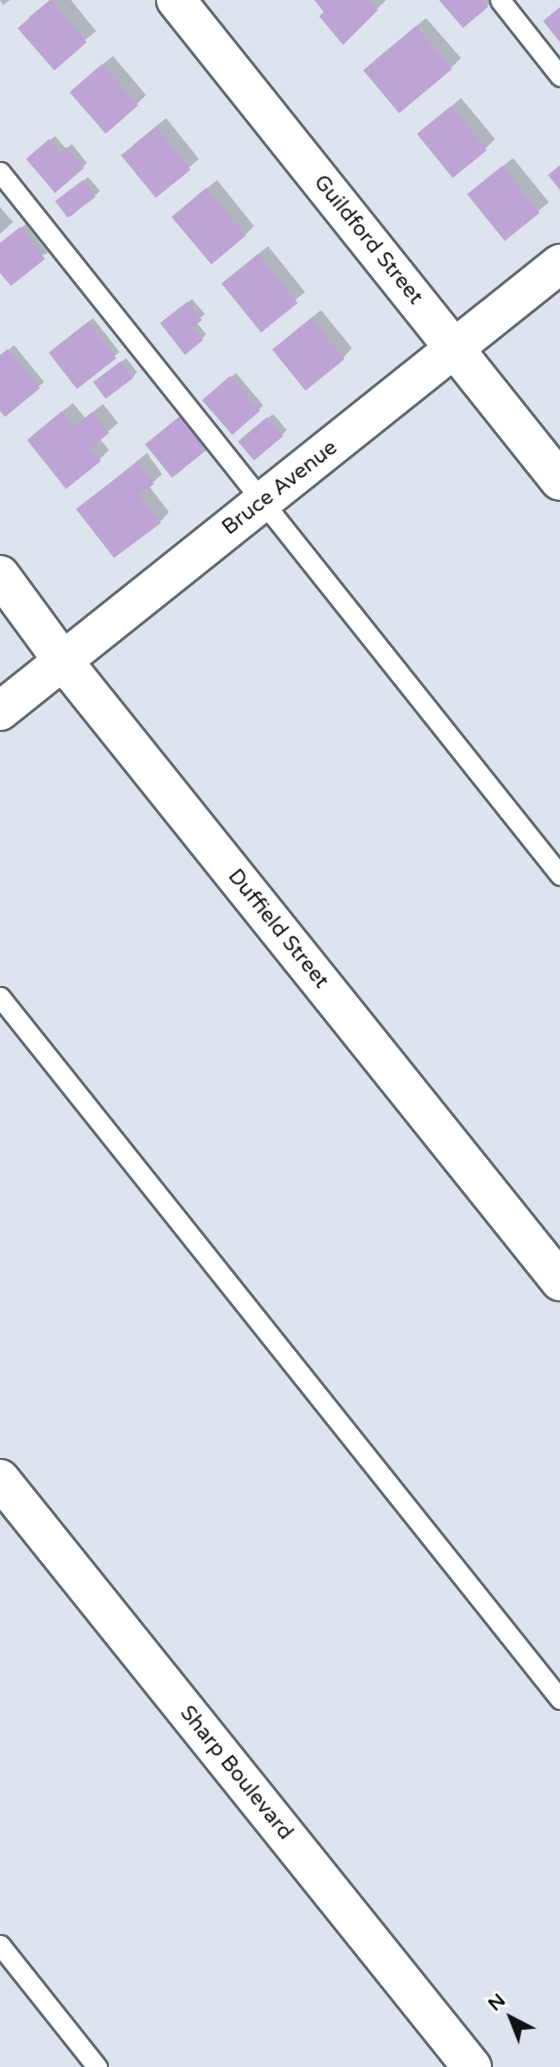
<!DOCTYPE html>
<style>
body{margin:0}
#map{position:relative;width:560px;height:2067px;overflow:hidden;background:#dee4ee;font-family:"Varela Round",sans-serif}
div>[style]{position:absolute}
.shadow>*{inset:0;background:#0003;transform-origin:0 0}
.building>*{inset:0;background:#bea4d4;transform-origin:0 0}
.roads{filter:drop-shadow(2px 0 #626870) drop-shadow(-2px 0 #626870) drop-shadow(0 2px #626870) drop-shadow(0 -2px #626870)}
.service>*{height:19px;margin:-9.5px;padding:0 9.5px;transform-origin:9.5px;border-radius:9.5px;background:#fff}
.minor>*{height:38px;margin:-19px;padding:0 19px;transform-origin:19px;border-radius:19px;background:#fff}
span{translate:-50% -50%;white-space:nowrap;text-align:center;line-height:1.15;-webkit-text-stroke:5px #fff;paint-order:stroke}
.street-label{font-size:21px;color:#101215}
.north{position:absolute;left:476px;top:1983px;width:70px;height:70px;-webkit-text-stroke:5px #fff;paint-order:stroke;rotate:318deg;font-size:19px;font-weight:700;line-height:28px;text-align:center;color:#101215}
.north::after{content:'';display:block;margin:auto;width:24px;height:32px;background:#101215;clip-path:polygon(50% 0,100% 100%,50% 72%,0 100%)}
</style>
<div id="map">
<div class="shadow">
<div style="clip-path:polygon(0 0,10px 0,3px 5px)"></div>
<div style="clip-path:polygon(50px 0,71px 0,96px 31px,53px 67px,29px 17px)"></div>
<div style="clip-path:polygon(316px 0,386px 0,343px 43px)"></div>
<div style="clip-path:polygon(442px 0,490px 0,491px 1px,487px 6px)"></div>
<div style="clip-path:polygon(426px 18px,461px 58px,451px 68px,375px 60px)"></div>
<div style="clip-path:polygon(113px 56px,146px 95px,136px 105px,81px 82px)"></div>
<div style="clip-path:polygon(461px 98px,495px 139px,486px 148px,419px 134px)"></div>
<div style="clip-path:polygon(166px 118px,199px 159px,157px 195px,133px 145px)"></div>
<div style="clip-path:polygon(55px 136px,66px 149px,72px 144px,87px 163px,83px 167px,33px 155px)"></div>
<div style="left:513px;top:158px;width:57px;height:57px;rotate:51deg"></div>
<div style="clip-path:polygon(88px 177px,100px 191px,70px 217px,63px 198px)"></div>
<div style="clip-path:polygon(217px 180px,254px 226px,245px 235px,184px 207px)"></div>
<div style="clip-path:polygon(0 207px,13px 222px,0 234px)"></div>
<div style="clip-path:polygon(26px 224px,48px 253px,0 270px,0 244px)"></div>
<div style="clip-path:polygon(268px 246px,305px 292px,261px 329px,234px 274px)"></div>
<div style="clip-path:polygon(192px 299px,205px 314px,196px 322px,206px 334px,202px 339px,167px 318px)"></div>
<div style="clip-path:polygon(321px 310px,352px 348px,343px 358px,274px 349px)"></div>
<div style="left:93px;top:318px;width:43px;height:48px;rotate:52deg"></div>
<div style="clip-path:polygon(14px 345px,44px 382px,5px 414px,0 408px,0 357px)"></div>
<div style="clip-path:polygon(126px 358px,137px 372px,133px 377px,101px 378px)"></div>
<div style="clip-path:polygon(236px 373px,263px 405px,259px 410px,209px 395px)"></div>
<div style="clip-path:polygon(73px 403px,85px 418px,103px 404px,118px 423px,100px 439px,109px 450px,100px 459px,38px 431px)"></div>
<div style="clip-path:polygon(185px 413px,210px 443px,206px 448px,153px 440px)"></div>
<div style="clip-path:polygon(273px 414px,287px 430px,282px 435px,245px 436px)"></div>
<div style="clip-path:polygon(147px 453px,162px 474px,149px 486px,169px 512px,160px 522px,78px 509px)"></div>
</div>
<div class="building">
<div style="left:50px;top:0;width:56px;height:43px;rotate:49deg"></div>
<div style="clip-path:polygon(314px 0,369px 0,378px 10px,343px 45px,319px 16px,324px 12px)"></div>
<div style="clip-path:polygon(439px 0,482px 0,488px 7px,463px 28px)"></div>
<div style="clip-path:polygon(560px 7px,560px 42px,543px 21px)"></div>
<div style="left:416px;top:26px;width:56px;height:69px;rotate:50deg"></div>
<div style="left:102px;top:64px;width:55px;height:43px;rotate:49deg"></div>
<div style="left:451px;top:106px;width:57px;height:44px;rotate:51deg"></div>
<div style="left:156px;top:127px;width:55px;height:45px;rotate:51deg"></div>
<div style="clip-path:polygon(49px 139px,60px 153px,66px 147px,84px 168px,55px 193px,26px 159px)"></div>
<div style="clip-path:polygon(560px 165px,560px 190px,548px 175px)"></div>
<div style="left:502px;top:166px;width:60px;height:45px;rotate:51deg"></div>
<div style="left:83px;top:180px;width:21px;height:35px;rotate:53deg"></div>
<div style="left:206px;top:188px;width:62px;height:45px;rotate:50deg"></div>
<div style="clip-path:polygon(20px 227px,45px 259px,11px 286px,0 273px,0 243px)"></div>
<div style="left:258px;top:254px;width:63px;height:47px;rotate:51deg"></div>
<div style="clip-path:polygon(187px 302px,202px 320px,192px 328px,203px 340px,185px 355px,160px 323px)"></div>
<div style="left:311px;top:318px;width:53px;height:50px;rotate:51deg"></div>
<div style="left:88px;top:322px;width:46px;height:50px;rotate:52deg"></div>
<div style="clip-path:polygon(8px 349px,40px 388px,5px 417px,0 411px,0 355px)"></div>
<div style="left:121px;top:361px;width:21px;height:35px;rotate:53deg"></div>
<div style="left:230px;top:376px;width:46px;height:37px;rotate:49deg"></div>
<div style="clip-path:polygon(62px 411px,74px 427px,92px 412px,109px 433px,91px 448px,101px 461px,66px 489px,27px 440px)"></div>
<div style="left:180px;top:416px;width:43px;height:45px;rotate:51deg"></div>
<div style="left:267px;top:417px;width:25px;height:38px;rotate:50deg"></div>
<div style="clip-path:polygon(137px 462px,154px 484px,139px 495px,161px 523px,114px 558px,76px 509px)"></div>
</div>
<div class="roads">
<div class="service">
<div style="left:500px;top:0;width:97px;rotate:51.7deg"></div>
<div style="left:0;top:172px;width:899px;rotate:51.46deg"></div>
<div style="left:0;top:997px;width:898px;rotate:51.42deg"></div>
<div style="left:0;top:1945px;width:156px;rotate:51.5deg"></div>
</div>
<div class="minor">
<div style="left:176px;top:0;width:615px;rotate:51.4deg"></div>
<div style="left:0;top:575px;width:107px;rotate:53.8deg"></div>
<div style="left:63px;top:661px;width:795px;rotate:51.28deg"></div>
<div style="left:0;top:711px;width:717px;rotate:-38.6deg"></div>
<div style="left:0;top:1479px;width:754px;rotate:51.25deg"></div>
</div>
</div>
<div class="street-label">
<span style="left:368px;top:240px;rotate:51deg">Guildford Street</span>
<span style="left:280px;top:488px;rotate:-38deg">Bruce Avenue</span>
<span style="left:278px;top:929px;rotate:51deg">Duffield Street</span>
<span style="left:236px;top:1773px;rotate:51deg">Sharp Boulevard</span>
</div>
<div class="north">N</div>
</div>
